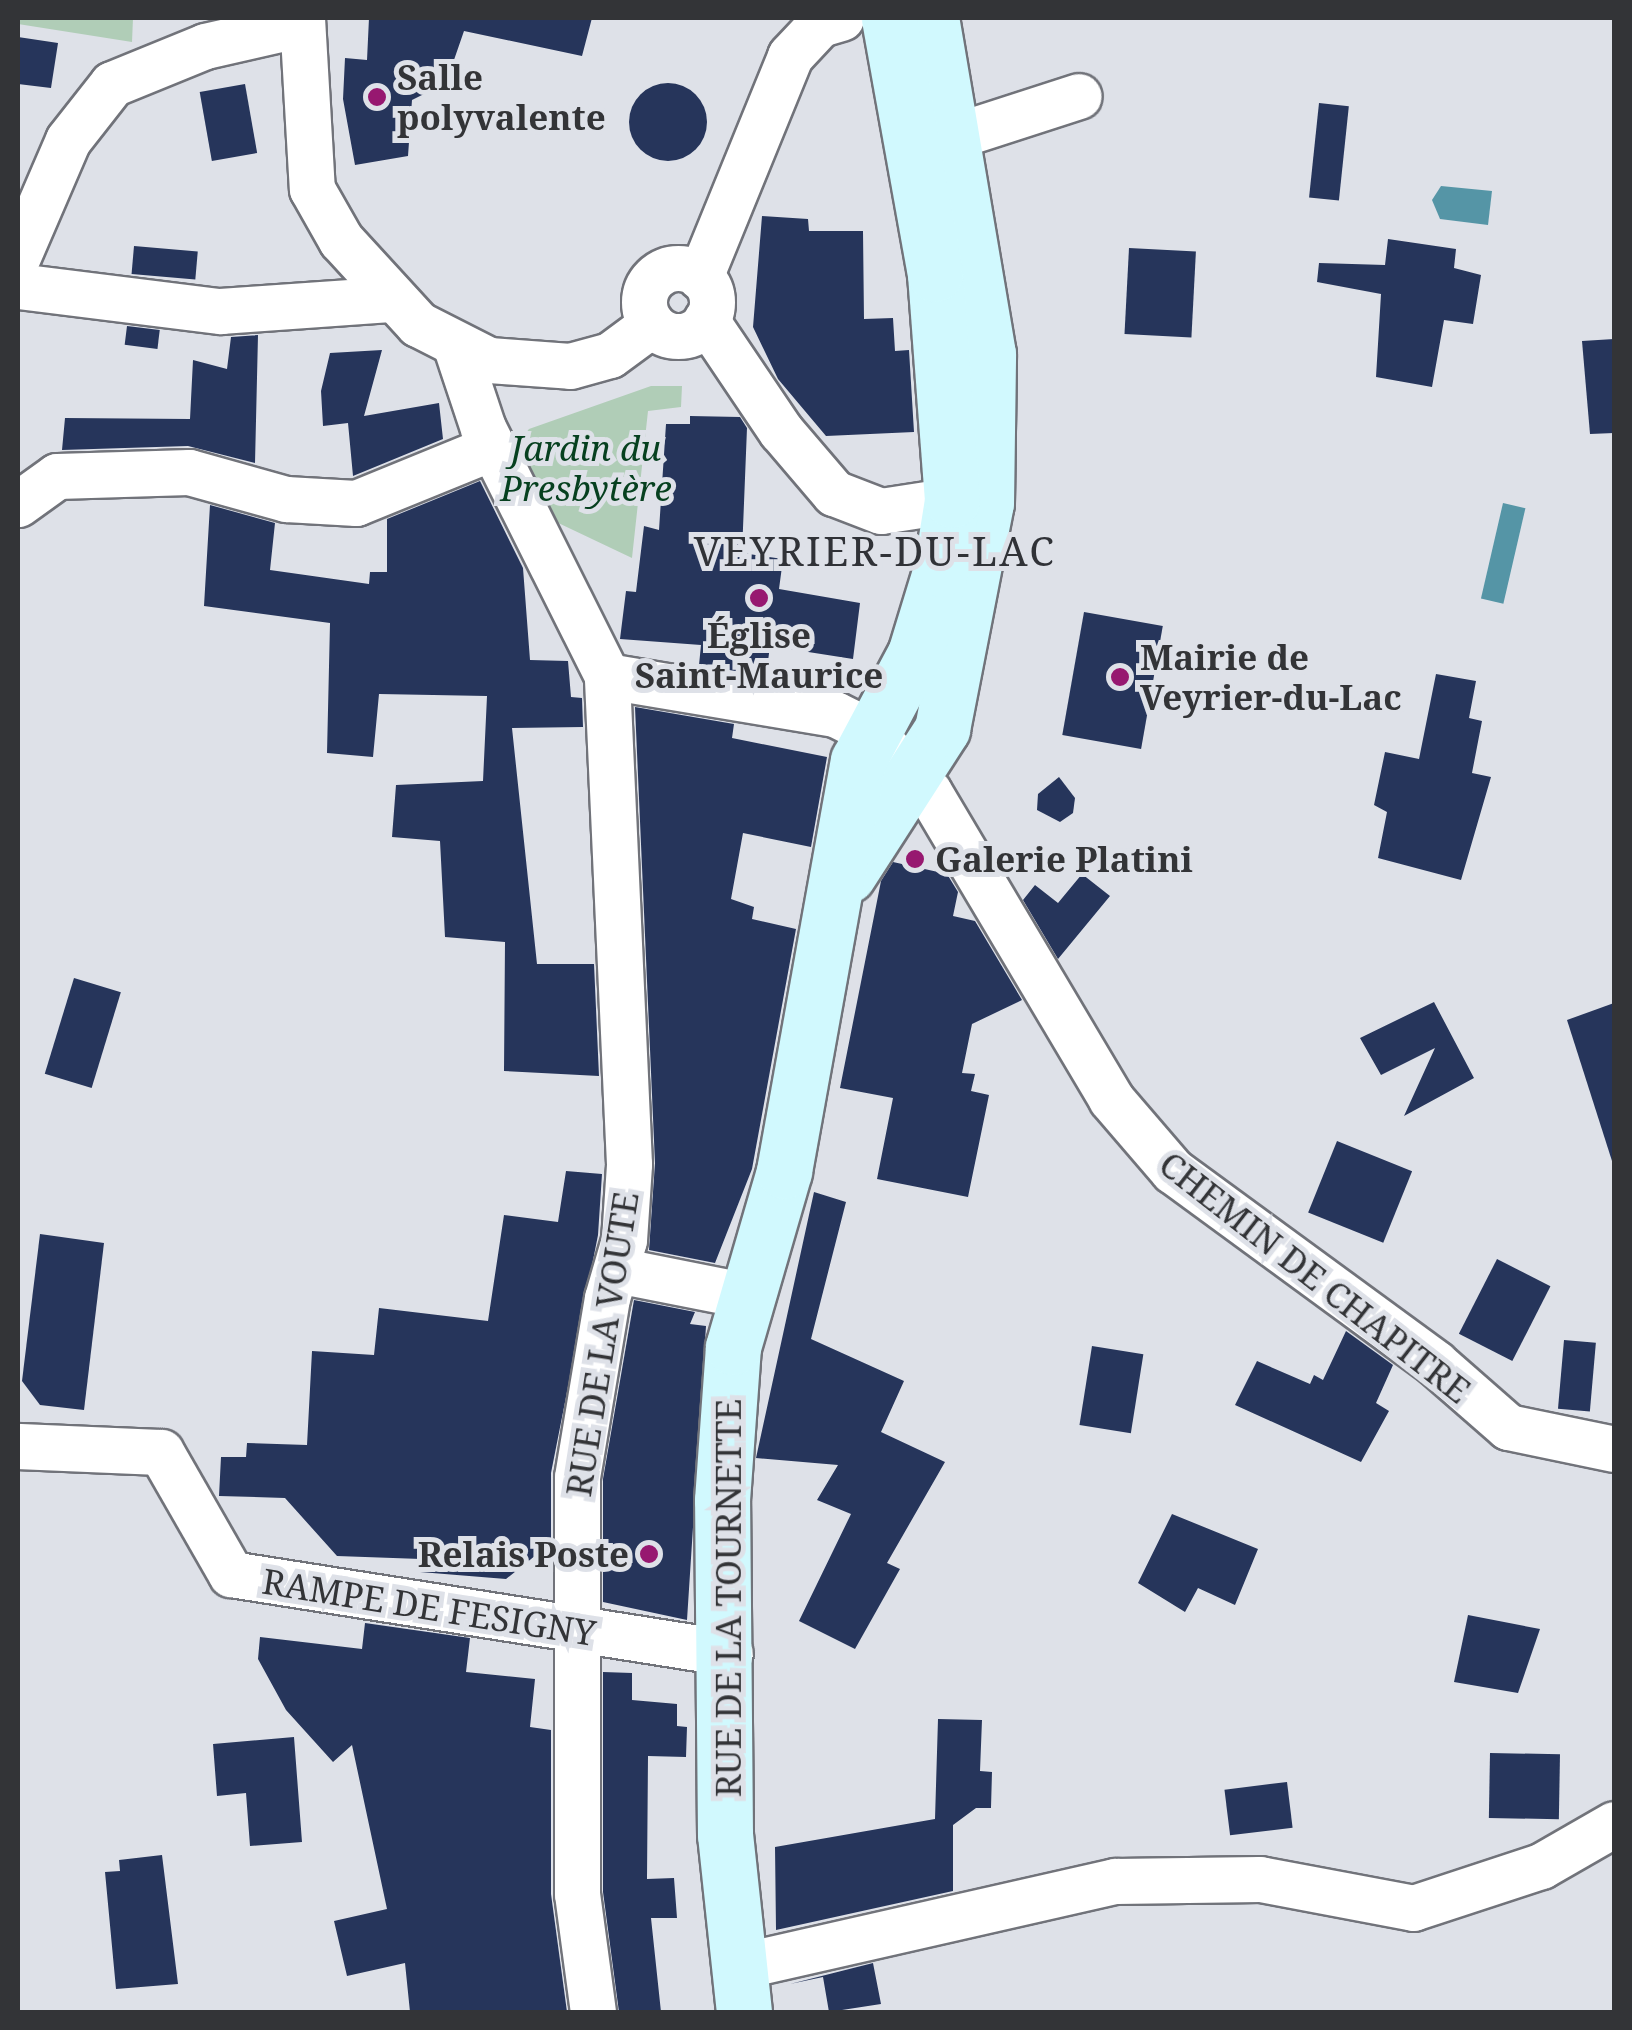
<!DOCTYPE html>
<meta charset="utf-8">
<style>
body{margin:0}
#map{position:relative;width:1632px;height:2030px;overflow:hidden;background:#dee1e8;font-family:"Noto Serif",serif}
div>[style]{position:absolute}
.green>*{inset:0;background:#b0cdb7}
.water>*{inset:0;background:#5595a6;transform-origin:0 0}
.building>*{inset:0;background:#26355b;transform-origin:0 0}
.round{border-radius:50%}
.roads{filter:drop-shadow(2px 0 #71737a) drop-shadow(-2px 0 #71737a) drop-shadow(0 2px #71737a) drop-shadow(0 -2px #71737a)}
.minor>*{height:45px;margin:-22.5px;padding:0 22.5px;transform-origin:22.5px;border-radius:22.5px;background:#fff}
.minor>.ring{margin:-22.5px;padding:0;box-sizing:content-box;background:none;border:45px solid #fff;border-radius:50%}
.secondary>*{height:55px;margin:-27.5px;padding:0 27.5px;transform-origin:27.5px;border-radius:27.5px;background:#d1f9fe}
.dots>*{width:28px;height:28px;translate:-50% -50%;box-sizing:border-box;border:5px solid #dee1e8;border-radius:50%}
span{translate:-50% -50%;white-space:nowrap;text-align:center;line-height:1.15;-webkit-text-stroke:10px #dee1e8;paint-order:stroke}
.poi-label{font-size:35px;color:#333437;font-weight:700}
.left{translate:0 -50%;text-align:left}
.right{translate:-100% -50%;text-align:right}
.park-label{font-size:35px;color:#06401f;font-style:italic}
.street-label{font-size:35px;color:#333437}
.quarter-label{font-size:40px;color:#303237;letter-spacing:2.5px}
.frame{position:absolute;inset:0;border:20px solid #333437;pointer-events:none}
</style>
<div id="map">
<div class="green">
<div style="clip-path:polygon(18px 18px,133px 18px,132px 42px,18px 24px)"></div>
<div style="clip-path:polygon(651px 386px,682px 386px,681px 407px,648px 411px,632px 558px,552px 520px,515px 446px,529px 429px)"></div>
</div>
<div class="water">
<div style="clip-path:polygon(1441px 186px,1492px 191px,1488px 225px,1440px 219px,1432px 200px)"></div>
<div style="left:1503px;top:503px;width:23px;height:98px;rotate:13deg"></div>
</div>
<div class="building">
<div style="clip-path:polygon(369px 18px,592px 18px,582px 56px,464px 31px,446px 83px,412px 100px,408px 156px,355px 165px,343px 99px,345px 58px,367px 60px)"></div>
<div style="clip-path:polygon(18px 37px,58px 43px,51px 88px,18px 84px)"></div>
<div class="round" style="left:629px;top:83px;width:78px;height:78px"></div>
<div style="left:245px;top:84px;width:70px;height:46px;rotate:80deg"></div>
<div style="left:1319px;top:103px;width:30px;height:95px;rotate:6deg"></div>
<div style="clip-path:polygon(762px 216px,808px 219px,809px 231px,863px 231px,864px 319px,893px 318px,895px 351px,909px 350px,914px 432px,826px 436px,778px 379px,753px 327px)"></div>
<div style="clip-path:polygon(1388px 239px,1456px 249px,1454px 268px,1481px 275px,1473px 324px,1444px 320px,1432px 387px,1376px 377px,1381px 294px,1317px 282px,1319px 263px,1385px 265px)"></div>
<div style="left:134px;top:246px;width:64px;height:28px;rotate:5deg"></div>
<div style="left:1129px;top:248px;width:67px;height:86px;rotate:3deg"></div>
<div style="left:127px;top:326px;width:33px;height:19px;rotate:7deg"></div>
<div style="clip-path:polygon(258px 335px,255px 463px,188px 446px,62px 450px,65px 418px,190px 419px,193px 360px,227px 369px,231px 337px)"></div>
<div style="clip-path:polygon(1614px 339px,1614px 433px,1590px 434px,1582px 341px)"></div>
<div style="clip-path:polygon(382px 350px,364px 416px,439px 403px,443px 439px,353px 476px,348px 423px,323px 426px,321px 391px,330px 353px)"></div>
<div style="clip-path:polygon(690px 416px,740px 417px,747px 428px,742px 553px,783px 559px,779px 589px,860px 603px,853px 659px,770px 646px,766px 676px,699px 665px,701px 645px,620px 639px,626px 591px,636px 592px,644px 526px,659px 530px,666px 424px,690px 424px)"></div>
<div style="clip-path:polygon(480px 481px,523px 568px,530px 660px,568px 661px,571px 697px,582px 698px,583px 727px,512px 728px,537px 964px,594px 964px,599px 1076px,504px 1071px,505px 942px,445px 937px,440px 841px,392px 837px,396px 785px,483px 781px,487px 696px,379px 694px,373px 757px,327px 753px,330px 623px,204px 606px,210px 505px,275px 523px,270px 570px,369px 584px,370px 572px,387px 572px,387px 519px)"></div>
<div style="left:1084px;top:612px;width:80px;height:125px;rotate:10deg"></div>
<div style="clip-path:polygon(1436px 674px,1476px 681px,1469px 718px,1482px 721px,1472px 773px,1491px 777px,1461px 880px,1378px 858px,1387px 812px,1374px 805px,1385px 752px,1419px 759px)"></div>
<div style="clip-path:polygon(635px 707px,734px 724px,732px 738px,827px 757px,811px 847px,743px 833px,731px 899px,754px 907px,752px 919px,796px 929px,752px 1169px,715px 1263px,649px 1250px,655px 1163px)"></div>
<div style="clip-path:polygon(1059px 777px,1075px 798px,1073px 813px,1060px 822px,1037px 810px,1038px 794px)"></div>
<div style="clip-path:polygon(893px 862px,947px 874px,958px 892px,953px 916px,975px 921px,1022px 1000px,972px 1024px,962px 1073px,975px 1074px,971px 1091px,989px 1095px,968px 1197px,877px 1179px,893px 1098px,840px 1088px,881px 881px)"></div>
<div style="clip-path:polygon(1082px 874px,1110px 896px,1058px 959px,1023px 900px,1035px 885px,1058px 903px)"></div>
<div style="left:74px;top:978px;width:49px;height:100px;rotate:17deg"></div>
<div style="clip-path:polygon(1434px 1002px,1474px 1078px,1404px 1116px,1435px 1048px,1381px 1075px,1360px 1038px)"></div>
<div style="clip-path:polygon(1614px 1003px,1614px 1160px,1612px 1161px,1567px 1020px)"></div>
<div style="left:1337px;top:1141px;width:81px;height:77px;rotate:22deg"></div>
<div style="clip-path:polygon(566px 1171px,602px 1174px,598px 1235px,551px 1473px,551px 1543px,506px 1579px,420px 1572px,421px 1559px,337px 1556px,285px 1498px,219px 1496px,221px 1457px,246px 1457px,247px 1443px,307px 1445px,312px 1351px,374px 1355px,379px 1308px,488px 1321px,504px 1215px,558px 1222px)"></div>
<div style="clip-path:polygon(814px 1192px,846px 1202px,811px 1339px,904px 1381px,881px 1432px,945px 1462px,887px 1563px,900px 1569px,855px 1649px,799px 1621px,851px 1514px,817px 1500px,838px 1465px,756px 1458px)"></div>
<div style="clip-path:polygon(40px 1234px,104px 1243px,84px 1410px,40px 1405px,22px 1381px)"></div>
<div style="left:1497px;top:1259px;width:60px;height:84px;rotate:27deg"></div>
<div style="clip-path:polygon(634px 1300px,695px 1312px,690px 1324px,706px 1326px,687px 1620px,603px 1602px,603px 1479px)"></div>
<div style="clip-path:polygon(1346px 1331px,1393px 1365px,1376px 1403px,1389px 1411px,1361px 1462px,1235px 1405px,1257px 1361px,1310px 1384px,1314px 1375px,1323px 1380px)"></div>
<div style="left:1564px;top:1340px;width:32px;height:69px;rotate:5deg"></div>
<div style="left:1092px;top:1346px;width:52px;height:80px;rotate:9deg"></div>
<div style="clip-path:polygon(1172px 1514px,1258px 1549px,1235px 1605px,1198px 1588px,1185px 1612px,1138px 1583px)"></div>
<div style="clip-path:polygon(1468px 1615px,1540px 1629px,1518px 1693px,1454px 1682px)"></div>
<div style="clip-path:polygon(365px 1623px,470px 1638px,466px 1672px,535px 1679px,530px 1727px,551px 1730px,551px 1894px,567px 2012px,410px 2012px,405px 1963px,347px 1976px,334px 1921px,387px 1909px,352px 1745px,333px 1762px,286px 1710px,258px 1659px,260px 1637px,362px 1649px)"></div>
<div style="clip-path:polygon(603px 1672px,632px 1673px,632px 1700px,677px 1704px,677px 1726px,687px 1727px,686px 1757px,648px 1756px,647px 1879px,674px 1878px,677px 1918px,651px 1918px,661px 2012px,619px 2012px,603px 1892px)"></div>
<div style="clip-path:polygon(938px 1719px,982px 1720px,980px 1771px,992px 1772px,991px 1808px,976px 1808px,953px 1825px,953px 1891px,776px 1930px,775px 1847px,935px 1819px)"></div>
<div style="clip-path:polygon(294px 1737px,302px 1842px,250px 1846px,246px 1793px,217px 1796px,213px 1744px)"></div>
<div style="left:1490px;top:1753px;width:70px;height:65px;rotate:1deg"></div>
<div style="left:1287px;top:1782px;width:46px;height:63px;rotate:83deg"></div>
<div style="clip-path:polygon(162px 1855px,178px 1984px,116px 1989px,105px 1872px,120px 1871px,119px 1860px)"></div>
<div style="clip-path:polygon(873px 1963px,881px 2004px,829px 2012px,823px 1977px,790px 1984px)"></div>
</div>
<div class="roads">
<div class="minor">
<div style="left:302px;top:18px;width:171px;rotate:86.7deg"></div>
<div style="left:312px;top:189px;width:59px;rotate:60.4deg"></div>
<div style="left:341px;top:240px;width:114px;rotate:47.5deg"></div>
<div style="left:418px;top:324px;width:80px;rotate:26.9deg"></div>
<div style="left:489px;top:360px;width:81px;rotate:4.2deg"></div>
<div style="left:570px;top:366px;width:41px;rotate:-15.4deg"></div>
<div style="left:610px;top:355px;width:52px;rotate:-36.4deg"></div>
<div style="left:952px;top:137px;width:133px;rotate:-17.9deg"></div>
<div style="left:18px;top:256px;width:126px;rotate:-66.7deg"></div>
<div style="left:68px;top:140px;width:71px;rotate:-51.8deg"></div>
<div style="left:112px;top:84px;width:100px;rotate:-22.2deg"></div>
<div style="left:205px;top:46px;width:99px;rotate:-12.8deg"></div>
<div class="ring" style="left:644px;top:268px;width:23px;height:23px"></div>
<div style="left:700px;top:277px;width:239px;rotate:-67.8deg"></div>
<div style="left:790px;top:56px;width:44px;rotate:-46.8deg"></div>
<div style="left:820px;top:24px;width:22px;rotate:-16deg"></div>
<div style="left:18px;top:286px;width:204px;rotate:7.1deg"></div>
<div style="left:220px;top:311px;width:170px;rotate:-4deg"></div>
<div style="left:706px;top:320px;width:134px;rotate:56deg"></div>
<div style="left:781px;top:431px;width:82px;rotate:49.5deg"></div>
<div style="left:834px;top:493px;width:50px;rotate:21deg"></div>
<div style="left:881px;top:511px;width:72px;rotate:-8.8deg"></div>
<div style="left:456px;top:347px;width:85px;rotate:71.6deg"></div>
<div style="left:483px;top:428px;width:277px;rotate:63.4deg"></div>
<div style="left:18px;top:504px;width:48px;rotate:-35.7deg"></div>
<div style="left:57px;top:476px;width:132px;rotate:-1.7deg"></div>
<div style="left:189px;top:472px;width:101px;rotate:15.6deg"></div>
<div style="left:286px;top:499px;width:70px;rotate:3.3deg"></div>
<div style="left:356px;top:503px;width:148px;rotate:-22.2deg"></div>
<div style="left:607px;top:676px;width:231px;rotate:9.5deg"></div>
<div style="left:835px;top:714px;width:40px;rotate:26.6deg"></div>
<div style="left:871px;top:732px;width:83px;rotate:46deg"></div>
<div style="left:929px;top:792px;width:357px;rotate:59.3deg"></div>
<div style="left:1111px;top:1099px;width:95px;rotate:49.3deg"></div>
<div style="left:1173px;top:1171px;width:325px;rotate:36.2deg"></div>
<div style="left:1435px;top:1363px;width:97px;rotate:41.2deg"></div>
<div style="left:1508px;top:1427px;width:108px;rotate:11.7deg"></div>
<div style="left:617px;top:1270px;width:128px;rotate:11.2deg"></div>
<div style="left:18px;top:1446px;width:143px;rotate:2.4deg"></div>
<div style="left:161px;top:1452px;width:141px;rotate:60.2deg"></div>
<div style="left:231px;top:1574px;width:505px;rotate:9deg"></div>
<div style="left:736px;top:1967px;width:389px;rotate:-12.8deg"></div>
<div style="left:1115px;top:1881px;width:145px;rotate:-0.8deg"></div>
<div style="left:1260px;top:1879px;width:156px;rotate:10.7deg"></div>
<div style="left:1413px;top:1908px;width:135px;rotate:-18.2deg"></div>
<div style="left:1541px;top:1866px;width:84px;rotate:-29.9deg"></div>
<div style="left:593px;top:2012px;width:119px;rotate:-97.7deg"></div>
<div style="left:577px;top:1894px;width:417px;rotate:-90deg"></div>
<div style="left:577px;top:1477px;width:181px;rotate:-80.5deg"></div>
<div style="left:607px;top:1298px;width:60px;rotate:-73.7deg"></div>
<div style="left:624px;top:1240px;width:76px;rotate:-86.2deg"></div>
<div style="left:629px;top:1164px;width:488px;rotate:-92.6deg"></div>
</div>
<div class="secondary">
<div style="left:848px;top:875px;width:174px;rotate:-57.2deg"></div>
<div style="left:942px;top:729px;width:230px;rotate:-79deg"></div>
<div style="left:986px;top:503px;width:149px;rotate:-89.2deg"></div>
<div style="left:988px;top:354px;width:341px;rotate:-99.6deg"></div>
<div style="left:744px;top:2012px;width:178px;rotate:-96.1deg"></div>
<div style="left:725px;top:1835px;width:335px;rotate:-90.5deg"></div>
<div style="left:722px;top:1500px;width:153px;rotate:-85.9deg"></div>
<div style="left:733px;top:1347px;width:183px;rotate:-73.8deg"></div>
<div style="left:784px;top:1171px;width:417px;rotate:-79.8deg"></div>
<div style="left:858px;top:761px;width:121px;rotate:-62deg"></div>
<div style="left:915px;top:654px;width:89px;rotate:-73deg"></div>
<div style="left:941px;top:569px;width:70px;rotate:-80.9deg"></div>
<div style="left:952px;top:500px;width:227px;rotate:-94.3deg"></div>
<div style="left:935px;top:274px;width:260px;rotate:-100.2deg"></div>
</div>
</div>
<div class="dots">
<div style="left:377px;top:97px;background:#971870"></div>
<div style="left:759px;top:598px;background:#971870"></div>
<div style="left:1120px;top:677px;background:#971870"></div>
<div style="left:915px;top:859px;background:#971870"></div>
<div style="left:649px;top:1554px;background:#971870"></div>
</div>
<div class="poi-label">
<span class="left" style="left:397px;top:97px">Salle<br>polyvalente</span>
<span style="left:759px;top:655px">Église<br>Saint-Maurice</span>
<span class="left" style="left:1140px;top:677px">Mairie de<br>Veyrier-du-Lac</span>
<span class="left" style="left:935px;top:859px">Galerie Platini</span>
<span class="right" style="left:629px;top:1554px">Relais Poste</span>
</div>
<div class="park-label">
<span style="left:586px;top:468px">Jardin du<br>Presbytère</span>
</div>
<div class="street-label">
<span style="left:1315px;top:1277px;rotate:38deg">CHEMIN DE CHAPITRE</span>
<span style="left:602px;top:1344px;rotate:-81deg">RUE DE LA VOUTE</span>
<span style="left:728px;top:1598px;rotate:-90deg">RUE DE LA TOURNETTE</span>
<span style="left:429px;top:1607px;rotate:9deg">RAMPE DE FESIGNY</span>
</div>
<div class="quarter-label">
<span style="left:875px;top:551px">VEYRIER-DU-LAC</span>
</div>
<div class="frame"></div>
</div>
